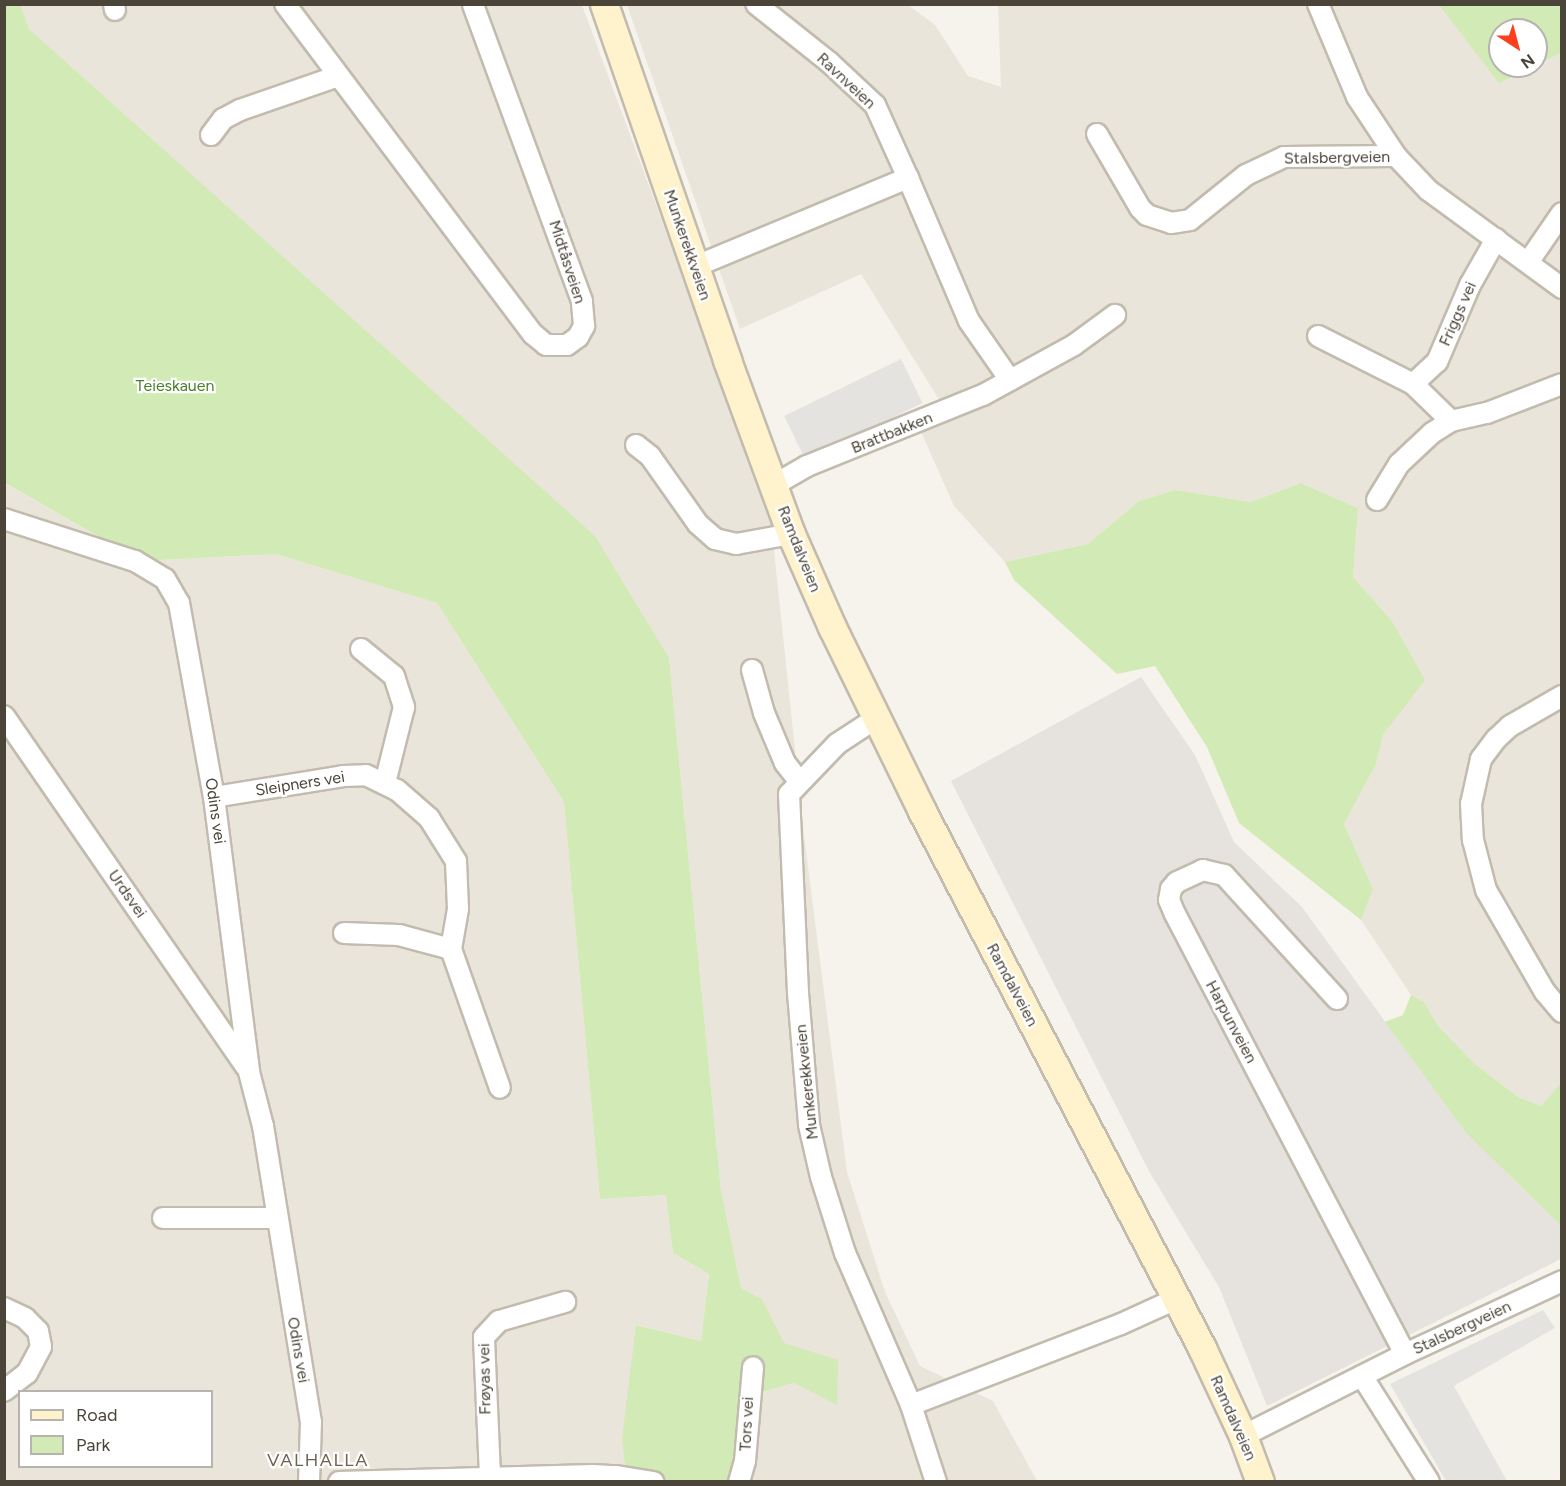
<!DOCTYPE html>
<meta charset="utf-8">
<style>
body{margin:0}
#map{position:relative;width:1566px;height:1486px;overflow:hidden;background:#f6f3ec;font-family:Figtree,sans-serif}
div>[style]{position:absolute}
.residential>*{inset:0;background:#eae5da}
.industrial>*{inset:0;background:#e6e2dd}
.green>*{inset:0;background:#d2eab5}
.parking>*{inset:0;background:#e5e3e0;transform-origin:0 0}
.roads{filter:drop-shadow(2px 0 #c2bbae) drop-shadow(-2px 0 #c2bbae) drop-shadow(0 2px #c2bbae) drop-shadow(0 -2px #c2bbae)}
.minor>*{height:20px;margin:-10px;padding:0 10px;transform-origin:10px;border-radius:10px;background:#fff}
.secondary>*{height:27px;margin:-13.5px;padding:0 13.5px;transform-origin:13.5px;border-radius:13.5px;background:#fff3cd}
span{translate:-50% -50%;white-space:nowrap;text-align:center;line-height:1.15;-webkit-text-stroke:4.5px #fff;paint-order:stroke}
.street-label{font-size:16px;color:#4b4439}
.park-label{font-size:16px;color:#4a7f2a}
.neighbourhood-label{font-size:18px;color:#6e6250;letter-spacing:1.5px}
.frame{position:absolute;inset:0;border:6px solid #4b4439;pointer-events:none}
.legend{position:absolute;left:18px;top:1390px;width:195px;height:78px;box-sizing:border-box;background:#fff;border:2px solid #b7b4b0;margin:0;padding:8px 10px;list-style:none;font-size:18px;color:#4b4439}
.legend li{display:flex;align-items:center;gap:12px;height:30px}
.legend b{width:30px;border:2px solid #b7b4b0}
.north{position:absolute;left:1488px;top:18px;width:60px;height:60px;box-sizing:border-box;background:#fff;border:2px solid #b7b4b0;border-radius:50%;rotate:144deg;font-size:16px;font-weight:700;line-height:24px;text-align:center;color:#4b4439}
.north::after{content:'';display:block;margin:auto;width:21px;height:27px;background:#fc3f1d;clip-path:polygon(50% 0,100% 100%,50% 72%,0 100%)}
</style>
<div id="map">
<div class="residential">
<div style="clip-path:polygon(20px 5px,582px 5px,770px 512px,804px 835px,847px 1172px,885px 1292px,920px 1366px,993px 1401px,1037px 1481px,730px 1481px,744px 1397px,794px 1383px,783px 1343px,762px 1299px,741px 1288px,721px 1191px,669px 658px,29px 29px)"></div>
<div style="clip-path:polygon(627px 5px,908px 5px,935px 25px,968px 76px,1001px 87px,998px 5px,1439px 5px,1499px 82px,1561px 53px,1562px 1083px,1541px 1106px,1518px 1097px,1475px 1064px,1439px 1027px,1424px 1002px,1411px 995px,1361px 920px,1373px 889px,1344px 824px,1376px 764px,1383px 735px,1424px 680px,1392px 621px,1353px 577px,1358px 508px,1301px 483px,1251px 502px,1175px 490px,1139px 501px,1088px 544px,1005px 562px,954px 506px,918px 425px,943px 406px,861px 274px,740px 329px)"></div>
<div style="clip-path:polygon(evenodd,4px 483px,141px 561px,276px 554px,437px 603px,564px 802px,600px 1199px,666px 1195px,673px 1253px,709px 1274px,701px 1341px,637px 1325px,627px 1481px,5px 1481px,4px 483px,20px 1392px,212px 1392px,212px 1466px,20px 1466px,20px 1392px)"></div>
</div>
<div class="industrial">
<div style="clip-path:polygon(1141px 677px,1195px 755px,1234px 842px,1302px 907px,1466px 1133px,1561px 1226px,1561px 1259px,1267px 1406px,1219px 1287px,1150px 1173px,951px 781px)"></div>
</div>
<div class="green">
<div style="clip-path:polygon(20px 4px,29px 29px,595px 536px,669px 658px,721px 1191px,741px 1288px,762px 1299px,784px 1343px,838px 1360px,837px 1405px,794px 1383px,744px 1397px,730px 1481px,627px 1481px,622px 1439px,636px 1325px,701px 1341px,709px 1274px,673px 1253px,666px 1195px,600px 1199px,564px 802px,437px 603px,276px 554px,141px 561px,5px 483px,4px 5px)"></div>
<div style="clip-path:polygon(1439px 5px,1561px 5px,1561px 53px,1536px 65px,1536px 30px,1500px 30px,1500px 66px,1535px 66px,1499px 83px)"></div>
<div style="clip-path:polygon(1301px 483px,1358px 508px,1353px 577px,1392px 621px,1425px 680px,1383px 735px,1376px 764px,1344px 824px,1373px 889px,1361px 920px,1239px 823px,1207px 747px,1155px 666px,1117px 674px,1014px 580px,1005px 562px,1088px 544px,1139px 501px,1175px 490px,1251px 502px)"></div>
<div style="clip-path:polygon(1411px 995px,1424px 1002px,1439px 1027px,1475px 1064px,1518px 1097px,1541px 1106px,1561px 1083px,1561px 1226px,1466px 1133px,1385px 1022px,1403px 1015px)"></div>
</div>
<div class="parking">
<div style="left:901px;top:359px;width:49px;height:130px;rotate:64deg"></div>
<div style="clip-path:polygon(1543px 1310px,1555px 1328px,1454px 1386px,1507px 1481px,1446px 1481px,1390px 1384px)"></div>
</div>
<div class="roads">
<div class="minor">
<div style="left:114px;top:4px;width:6px;rotate:81deg"></div>
<div style="left:285px;top:4px;width:413px;rotate:53.1deg"></div>
<div style="left:533px;top:334px;width:17px;rotate:40deg"></div>
<div style="left:546px;top:345px;width:21px"></div>
<div style="left:567px;top:345px;width:14px;rotate:-36deg"></div>
<div style="left:578px;top:337px;width:13px;rotate:-61deg"></div>
<div style="left:584px;top:326px;width:25px;rotate:-95deg"></div>
<div style="left:582px;top:301px;width:316px;rotate:-110.2deg"></div>
<div style="left:1318px;top:4px;width:101px;rotate:67.2deg"></div>
<div style="left:1357px;top:97px;width:71px;rotate:56.5deg"></div>
<div style="left:1396px;top:156px;width:47px;rotate:46.7deg"></div>
<div style="left:1428px;top:190px;width:166px;rotate:36.2deg"></div>
<div style="left:1097px;top:134px;width:86px;rotate:59.8deg"></div>
<div style="left:1140px;top:208px;width:10px;rotate:45deg"></div>
<div style="left:1147px;top:215px;width:25px;rotate:18deg"></div>
<div style="left:1171px;top:223px;width:19px;rotate:-9deg"></div>
<div style="left:1190px;top:220px;width:72px;rotate:-38.8deg"></div>
<div style="left:1246px;top:175px;width:42px;rotate:-25.3deg"></div>
<div style="left:1284px;top:157px;width:112px;rotate:-0.5deg"></div>
<div style="left:211px;top:135px;width:20px;rotate:-53deg"></div>
<div style="left:223px;top:119px;width:19px;rotate:-28deg"></div>
<div style="left:240px;top:110px;width:104px;rotate:-19.1deg"></div>
<div style="left:908px;top:178px;width:155px;rotate:66.9deg"></div>
<div style="left:969px;top:321px;width:72px;rotate:55.2deg"></div>
<div style="left:1529px;top:261px;width:58px;rotate:-55.5deg"></div>
<div style="left:694px;top:267px;width:232px;rotate:-22.6deg"></div>
<div style="left:908px;top:178px;width:80px;rotate:-114.3deg"></div>
<div style="left:875px;top:105px;width:63px;rotate:-136.9deg"></div>
<div style="left:829px;top:62px;width:93px;rotate:-141.5deg"></div>
<div style="left:1318px;top:336px;width:106px;rotate:26.8deg"></div>
<div style="left:1413px;top:384px;width:53px;rotate:44.2deg"></div>
<div style="left:1413px;top:384px;width:33px;rotate:-43deg"></div>
<div style="left:1437px;top:362px;width:84px;rotate:-66.8deg"></div>
<div style="left:1470px;top:285px;width:53px;rotate:-60.5deg"></div>
<div style="left:636px;top:445px;width:18px;rotate:38deg"></div>
<div style="left:650px;top:456px;width:83px;rotate:54.8deg"></div>
<div style="left:698px;top:524px;width:23px;rotate:41deg"></div>
<div style="left:715px;top:539px;width:22px;rotate:13deg"></div>
<div style="left:736px;top:544px;width:56px;rotate:-10.3deg"></div>
<div style="left:774px;top:485px;width:38px;rotate:-30deg"></div>
<div style="left:807px;top:466px;width:190px;rotate:-22deg"></div>
<div style="left:983px;top:395px;width:104px;rotate:-28.8deg"></div>
<div style="left:1074px;top:345px;width:51px;rotate:-36.2deg"></div>
<div style="left:1377px;top:500px;width:42px;rotate:-58.6deg"></div>
<div style="left:1399px;top:464px;width:45px;rotate:-43.2deg"></div>
<div style="left:1432px;top:433px;width:22px;rotate:-32deg"></div>
<div style="left:1451px;top:421px;width:37px;rotate:-13deg"></div>
<div style="left:1487px;top:413px;width:80px;rotate:-21.1deg"></div>
<div style="left:4px;top:519px;width:138px;rotate:17.8deg"></div>
<div style="left:135px;top:561px;width:35px;rotate:31deg"></div>
<div style="left:165px;top:579px;width:28px;rotate:60deg"></div>
<div style="left:179px;top:603px;width:197px;rotate:79.8deg"></div>
<div style="left:214px;top:797px;width:277px;rotate:82.7deg"></div>
<div style="left:249px;top:1072px;width:56px;rotate:75.5deg"></div>
<div style="left:263px;top:1126px;width:300px;rotate:80.8deg"></div>
<div style="left:311px;top:1422px;width:60px;rotate:91.9deg"></div>
<div style="left:361px;top:649px;width:43px;rotate:39.3deg"></div>
<div style="left:394px;top:676px;width:33px;rotate:72deg"></div>
<div style="left:404px;top:707px;width:78px;rotate:104deg"></div>
<div style="left:752px;top:670px;width:45px;rotate:74.4deg"></div>
<div style="left:764px;top:713px;width:54px;rotate:67.2deg"></div>
<div style="left:785px;top:763px;width:23px;rotate:52deg"></div>
<div style="left:1562px;top:696px;width:60px;rotate:150deg"></div>
<div style="left:1510px;top:726px;width:19px;rotate:137deg"></div>
<div style="left:1496px;top:739px;width:25px;rotate:127deg"></div>
<div style="left:1481px;top:759px;width:46px;rotate:102.5deg"></div>
<div style="left:1471px;top:804px;width:36px;rotate:87deg"></div>
<div style="left:1473px;top:840px;width:52px;rotate:75.4deg"></div>
<div style="left:1486px;top:890px;width:118px;rotate:60deg"></div>
<div style="left:1545px;top:992px;width:26px;rotate:50deg"></div>
<div style="left:4px;top:716px;width:426px;rotate:55.4deg"></div>
<div style="left:875px;top:719px;width:45px;rotate:146.7deg"></div>
<div style="left:837px;top:744px;width:69px;rotate:133.8deg"></div>
<div style="left:789px;top:794px;width:199px;rotate:87.4deg"></div>
<div style="left:798px;top:993px;width:132px;rotate:85.2deg"></div>
<div style="left:809px;top:1125px;width:53px;rotate:77deg"></div>
<div style="left:821px;top:1177px;width:80px;rotate:72.5deg"></div>
<div style="left:845px;top:1253px;width:166px;rotate:66.5deg"></div>
<div style="left:911px;top:1405px;width:81px;rotate:72deg"></div>
<div style="left:214px;top:797px;width:131px;rotate:-9.2deg"></div>
<div style="left:343px;top:776px;width:23px;rotate:-2deg"></div>
<div style="left:366px;top:775px;width:34px;rotate:26deg"></div>
<div style="left:397px;top:790px;width:43px;rotate:41.2deg"></div>
<div style="left:429px;top:818px;width:51px;rotate:57.9deg"></div>
<div style="left:456px;top:861px;width:48px;rotate:87.6deg"></div>
<div style="left:458px;top:909px;width:41px;rotate:99.9deg"></div>
<div style="left:451px;top:949px;width:147px;rotate:70.6deg"></div>
<div style="left:344px;top:933px;width:55px;rotate:2.1deg"></div>
<div style="left:399px;top:935px;width:54px;rotate:15.1deg"></div>
<div style="left:1337px;top:999px;width:168px;rotate:-132.3deg"></div>
<div style="left:1224px;top:875px;width:22px;rotate:-167deg"></div>
<div style="left:1203px;top:870px;width:29px;rotate:155deg"></div>
<div style="left:1177px;top:882px;width:9px;rotate:131deg"></div>
<div style="left:1171px;top:889px;width:11px;rotate:100deg"></div>
<div style="left:1169px;top:900px;width:15px;rotate:67deg"></div>
<div style="left:1175px;top:914px;width:496px;rotate:62.4deg"></div>
<div style="left:163px;top:1218px;width:114px"></div>
<div style="left:4px;top:1308px;width:23px;rotate:25deg"></div>
<div style="left:25px;top:1318px;width:18px;rotate:45deg"></div>
<div style="left:38px;top:1331px;width:16px;rotate:79deg"></div>
<div style="left:41px;top:1347px;width:30px;rotate:118deg"></div>
<div style="left:27px;top:1373px;width:29px;rotate:142deg"></div>
<div style="left:1362px;top:1376px;width:125px;rotate:57.7deg"></div>
<div style="left:911px;top:1405px;width:225px;rotate:-21.1deg"></div>
<div style="left:1121px;top:1324px;width:60px;rotate:-24.4deg"></div>
<div style="left:1243px;top:1436px;width:182px;rotate:-26.8deg"></div>
<div style="left:1405px;top:1354px;width:173px;rotate:-24.9deg"></div>
<div style="left:490px;top:1476px;width:139px;rotate:-92.5deg"></div>
<div style="left:484px;top:1337px;width:22px;rotate:-47deg"></div>
<div style="left:499px;top:1321px;width:69px;rotate:-16.1deg"></div>
<div style="left:615px;top:1476px;width:39px;rotate:9deg"></div>
<div style="left:339px;top:1482px;width:254px;rotate:-1.6deg"></div>
<div style="left:593px;top:1475px;width:22px;rotate:3deg"></div>
<div style="left:615px;top:1476px;width:6px;rotate:90deg"></div>
<div style="left:739px;top:1482px;width:22px;rotate:-74deg"></div>
<div style="left:745px;top:1461px;width:94px;rotate:-85.1deg"></div>
</div>
<div class="secondary">
<div style="left:604px;top:4px;width:377px;rotate:70.9deg"></div>
<div style="left:727px;top:360px;width:185px;rotate:69.8deg"></div>
<div style="left:791px;top:534px;width:102px;rotate:66.2deg"></div>
<div style="left:832px;top:627px;width:205px;rotate:63.9deg"></div>
<div style="left:922px;top:811px;width:606px;rotate:62.46deg"></div>
<div style="left:1202px;top:1348px;width:97px;rotate:65deg"></div>
<div style="left:1243px;top:1436px;width:49px;rotate:69.7deg"></div>
</div>
</div>
<div class="street-label">
<span style="left:846px;top:81px;rotate:43deg">Ravnveien</span>
<span style="left:1337px;top:158px;rotate:-1deg">Stalsbergveien</span>
<span style="left:687px;top:245px;rotate:71deg">Munkerekkveien</span>
<span style="left:567px;top:262px;rotate:72deg">Midtåsveien</span>
<span style="left:1458px;top:314px;rotate:-66deg">Friggs vei</span>
<span style="left:892px;top:433px;rotate:-22deg">Brattbakken</span>
<span style="left:799px;top:549px;rotate:68deg">Ramdalveien</span>
<span style="left:300px;top:784px;rotate:-9deg">Sleipners vei</span>
<span style="left:215px;top:811px;rotate:82deg">Odins vei</span>
<span style="left:127px;top:894px;rotate:55deg">Urdsvei</span>
<span style="left:1012px;top:985px;rotate:62deg">Ramdalveien</span>
<span style="left:1231px;top:1022px;rotate:62deg">Harpunveien</span>
<span style="left:807px;top:1082px;rotate:-96deg">Munkerekkveien</span>
<span style="left:1462px;top:1328px;rotate:-25deg">Stalsbergveien</span>
<span style="left:298px;top:1350px;rotate:80deg">Odins vei</span>
<span style="left:485px;top:1379px;rotate:-91deg">Frøyas vei</span>
<span style="left:1233px;top:1418px;rotate:66deg">Ramdalveien</span>
<span style="left:747px;top:1424px;rotate:-87deg">Tors vei</span>
</div>
<div class="park-label">
<span style="left:175px;top:386px">Teieskauen</span>
</div>
<div class="neighbourhood-label">
<span style="left:318px;top:1460px">VALHALLA</span>
</div>
<div class="frame"></div>
<ul class="legend">
<li><b style="height:8px;background:#fff3cd"></b>Road</li>
<li><b style="height:16px;background:#d2eab5"></b>Park</li>
</ul>
<div class="north">N</div>
</div>
